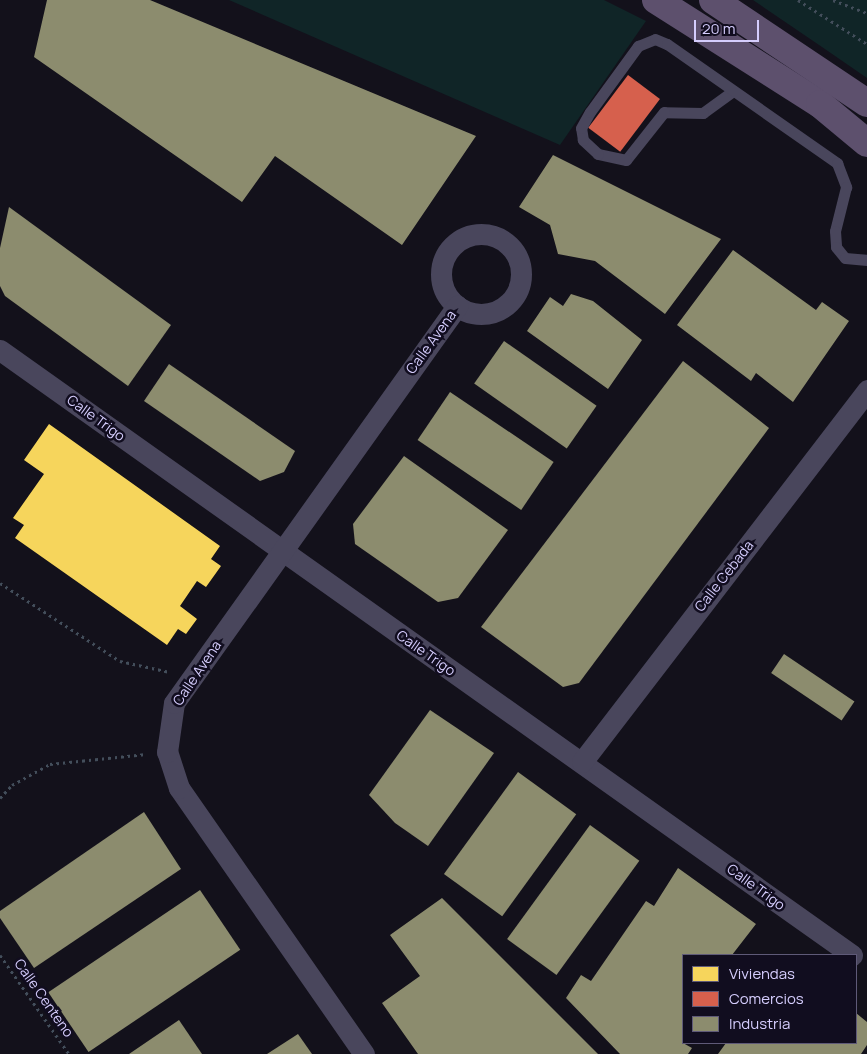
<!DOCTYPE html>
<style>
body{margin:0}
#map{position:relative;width:867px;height:1054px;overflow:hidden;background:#13111b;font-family:Manrope,sans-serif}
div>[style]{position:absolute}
.green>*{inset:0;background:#102527}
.homes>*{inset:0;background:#f6d55c}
.shops>*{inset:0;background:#d6604d;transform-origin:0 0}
.industry>*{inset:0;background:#8c8c6e;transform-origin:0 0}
.path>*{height:3px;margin-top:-1.5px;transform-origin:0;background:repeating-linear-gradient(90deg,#434e5b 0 2.5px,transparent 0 6.5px)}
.lane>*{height:11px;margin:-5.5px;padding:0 5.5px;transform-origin:5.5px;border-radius:5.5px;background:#49465c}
.street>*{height:21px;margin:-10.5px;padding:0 10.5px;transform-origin:10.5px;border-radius:10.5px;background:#49465c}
.street>.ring{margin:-10.5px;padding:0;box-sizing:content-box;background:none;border:21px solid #49465c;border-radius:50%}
.primary>*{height:28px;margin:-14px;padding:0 14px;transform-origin:14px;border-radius:14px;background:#5d506d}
span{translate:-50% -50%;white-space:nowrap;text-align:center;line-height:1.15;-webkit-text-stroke:5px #110d1f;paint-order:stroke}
.street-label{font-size:14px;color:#d5cdfd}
.legend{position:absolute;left:682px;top:954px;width:175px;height:90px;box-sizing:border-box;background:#110d1f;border:1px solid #5f5a78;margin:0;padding:6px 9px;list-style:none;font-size:15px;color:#d5cdfd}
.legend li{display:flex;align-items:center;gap:10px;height:25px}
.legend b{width:25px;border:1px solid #5f5a78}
.scale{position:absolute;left:694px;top:20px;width:65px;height:22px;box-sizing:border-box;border:2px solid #d5cdfd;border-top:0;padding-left:6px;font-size:15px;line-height:18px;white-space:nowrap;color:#d5cdfd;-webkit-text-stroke:4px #110d1f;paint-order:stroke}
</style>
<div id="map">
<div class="green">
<div style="clip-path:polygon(229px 0,604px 0,646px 21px,560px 145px)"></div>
<div style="clip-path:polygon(753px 0,867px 0,867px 78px,822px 47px)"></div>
</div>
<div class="homes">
<div style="clip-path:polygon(49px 424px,220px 546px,211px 559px,221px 566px,206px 587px,197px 581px,180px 606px,197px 619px,186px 634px,178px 629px,167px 645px,15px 538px,24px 525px,13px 518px,44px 474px,24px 460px)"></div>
</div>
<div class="shops">
<div style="left:628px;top:75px;width:40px;height:66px;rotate:37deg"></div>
</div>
<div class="industry">
<div style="clip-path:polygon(47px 0,150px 0,476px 136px,402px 245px,275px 156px,242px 202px,34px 57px)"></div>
<div style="clip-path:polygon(553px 155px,721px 239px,665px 314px,595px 261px,558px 254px,550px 225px,519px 207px)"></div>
<div style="clip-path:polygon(9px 207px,171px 325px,128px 386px,5px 296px,0 286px,0 248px)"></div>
<div style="clip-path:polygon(733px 250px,816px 310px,822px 302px,849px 321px,793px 402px,756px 373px,751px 381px,677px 325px)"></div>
<div style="clip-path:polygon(571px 294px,593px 301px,642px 340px,608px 389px,527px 331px,550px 297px,563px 306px)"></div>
<div style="left:504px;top:341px;width:113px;height:52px;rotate:35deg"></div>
<div style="clip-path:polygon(683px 361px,769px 428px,579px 683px,563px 687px,481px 627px)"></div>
<div style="clip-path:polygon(169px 364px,295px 451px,284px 472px,260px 481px,144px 401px)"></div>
<div style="left:450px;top:392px;width:125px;height:58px;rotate:34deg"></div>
<div style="clip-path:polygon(404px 456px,508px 530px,458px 598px,438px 602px,355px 544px,353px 524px)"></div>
<div style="left:784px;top:654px;width:85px;height:23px;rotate:34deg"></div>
<div style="clip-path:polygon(430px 710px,494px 753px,428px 846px,395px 823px,369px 795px)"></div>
<div style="left:518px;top:772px;width:72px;height:126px;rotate:36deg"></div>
<div style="clip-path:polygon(144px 812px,181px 869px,34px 968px,0 918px,0 911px)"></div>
<div style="left:590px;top:825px;width:61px;height:141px;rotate:36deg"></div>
<div style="clip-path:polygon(678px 868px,756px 924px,732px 955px,683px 955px,683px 1043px,692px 1048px,688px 1054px,620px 1054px,566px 998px,581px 975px,591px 981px,646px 901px,654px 906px)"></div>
<div style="left:200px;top:890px;width:72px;height:183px;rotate:56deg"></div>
<div style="clip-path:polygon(442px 898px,598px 1054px,418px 1054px,382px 1003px,420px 976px,390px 935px)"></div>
<div style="clip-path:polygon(856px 1013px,867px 1022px,867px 1045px,861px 1054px,718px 1054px,726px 1043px,856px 1043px)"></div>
<div style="clip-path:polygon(179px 1020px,202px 1054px,129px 1054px)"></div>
<div style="clip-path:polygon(298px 1034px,312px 1054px,267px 1054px)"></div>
</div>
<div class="path">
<div style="left:798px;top:0;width:82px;rotate:32.5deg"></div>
<div style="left:833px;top:0;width:36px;rotate:21deg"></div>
<div style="left:0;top:583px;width:143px;rotate:33deg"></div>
<div style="left:120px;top:661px;width:51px;rotate:12.4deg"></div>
<div style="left:0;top:798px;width:18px;rotate:-47deg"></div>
<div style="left:12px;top:785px;width:43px;rotate:-28.9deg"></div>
<div style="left:50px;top:764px;width:97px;rotate:-5.9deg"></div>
<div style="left:0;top:955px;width:121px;rotate:55.1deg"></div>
</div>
<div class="lane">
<div style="left:733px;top:91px;width:37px;rotate:144deg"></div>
<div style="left:703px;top:113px;width:39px;rotate:-179deg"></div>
<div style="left:664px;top:112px;width:61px;rotate:128.4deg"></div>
<div style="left:626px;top:160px;width:29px;rotate:-168deg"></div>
<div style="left:598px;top:154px;width:21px;rotate:-137deg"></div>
<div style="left:583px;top:140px;width:12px;rotate:-99deg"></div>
<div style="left:581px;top:128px;width:18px;rotate:-61deg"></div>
<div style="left:590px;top:112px;width:82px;rotate:-54deg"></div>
<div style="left:638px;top:46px;width:18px;rotate:-22deg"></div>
<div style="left:655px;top:39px;width:13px;rotate:23deg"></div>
<div style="left:667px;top:44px;width:208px;rotate:35deg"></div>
<div style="left:837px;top:163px;width:26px;rotate:69deg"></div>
<div style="left:846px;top:187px;width:45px;rotate:104deg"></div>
<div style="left:835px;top:231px;width:16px;rotate:86deg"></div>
<div style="left:836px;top:247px;width:14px;rotate:51deg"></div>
<div style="left:845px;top:258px;width:22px;rotate:5deg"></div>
</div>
<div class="street">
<div class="ring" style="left:441px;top:234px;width:59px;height:59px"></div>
<div style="left:0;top:350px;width:1045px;rotate:35.38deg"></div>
<div style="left:582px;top:762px;width:469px;rotate:-52.5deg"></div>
<div style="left:364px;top:1054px;width:324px;rotate:-124.8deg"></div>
<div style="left:179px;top:788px;width:38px;rotate:-108deg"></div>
<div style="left:167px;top:752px;width:49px;rotate:-81.9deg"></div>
<div style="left:174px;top:703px;width:488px;rotate:-54.5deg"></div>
</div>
<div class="primary">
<div style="left:656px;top:0;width:194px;rotate:32.4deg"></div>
<div style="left:820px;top:104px;width:61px;rotate:39.7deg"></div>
<div style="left:713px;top:0;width:185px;rotate:33.8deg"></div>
</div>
<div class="street-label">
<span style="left:431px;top:342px;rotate:-54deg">Calle Avena</span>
<span style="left:96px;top:418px;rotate:36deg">Calle Trigo</span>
<span style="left:724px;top:576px;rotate:-52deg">Calle Cebada</span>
<span style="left:426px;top:653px;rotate:35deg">Calle Trigo</span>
<span style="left:197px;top:673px;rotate:-56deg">Calle Avena</span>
<span style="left:756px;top:887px;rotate:36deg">Calle Trigo</span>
<span style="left:44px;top:998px;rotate:55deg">Calle Centeno</span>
</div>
<ul class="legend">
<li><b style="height:14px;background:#f6d55c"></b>Viviendas</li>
<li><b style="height:14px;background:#d6604d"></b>Comercios</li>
<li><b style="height:14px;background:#8c8c6e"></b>Industria</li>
</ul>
<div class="scale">20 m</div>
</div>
